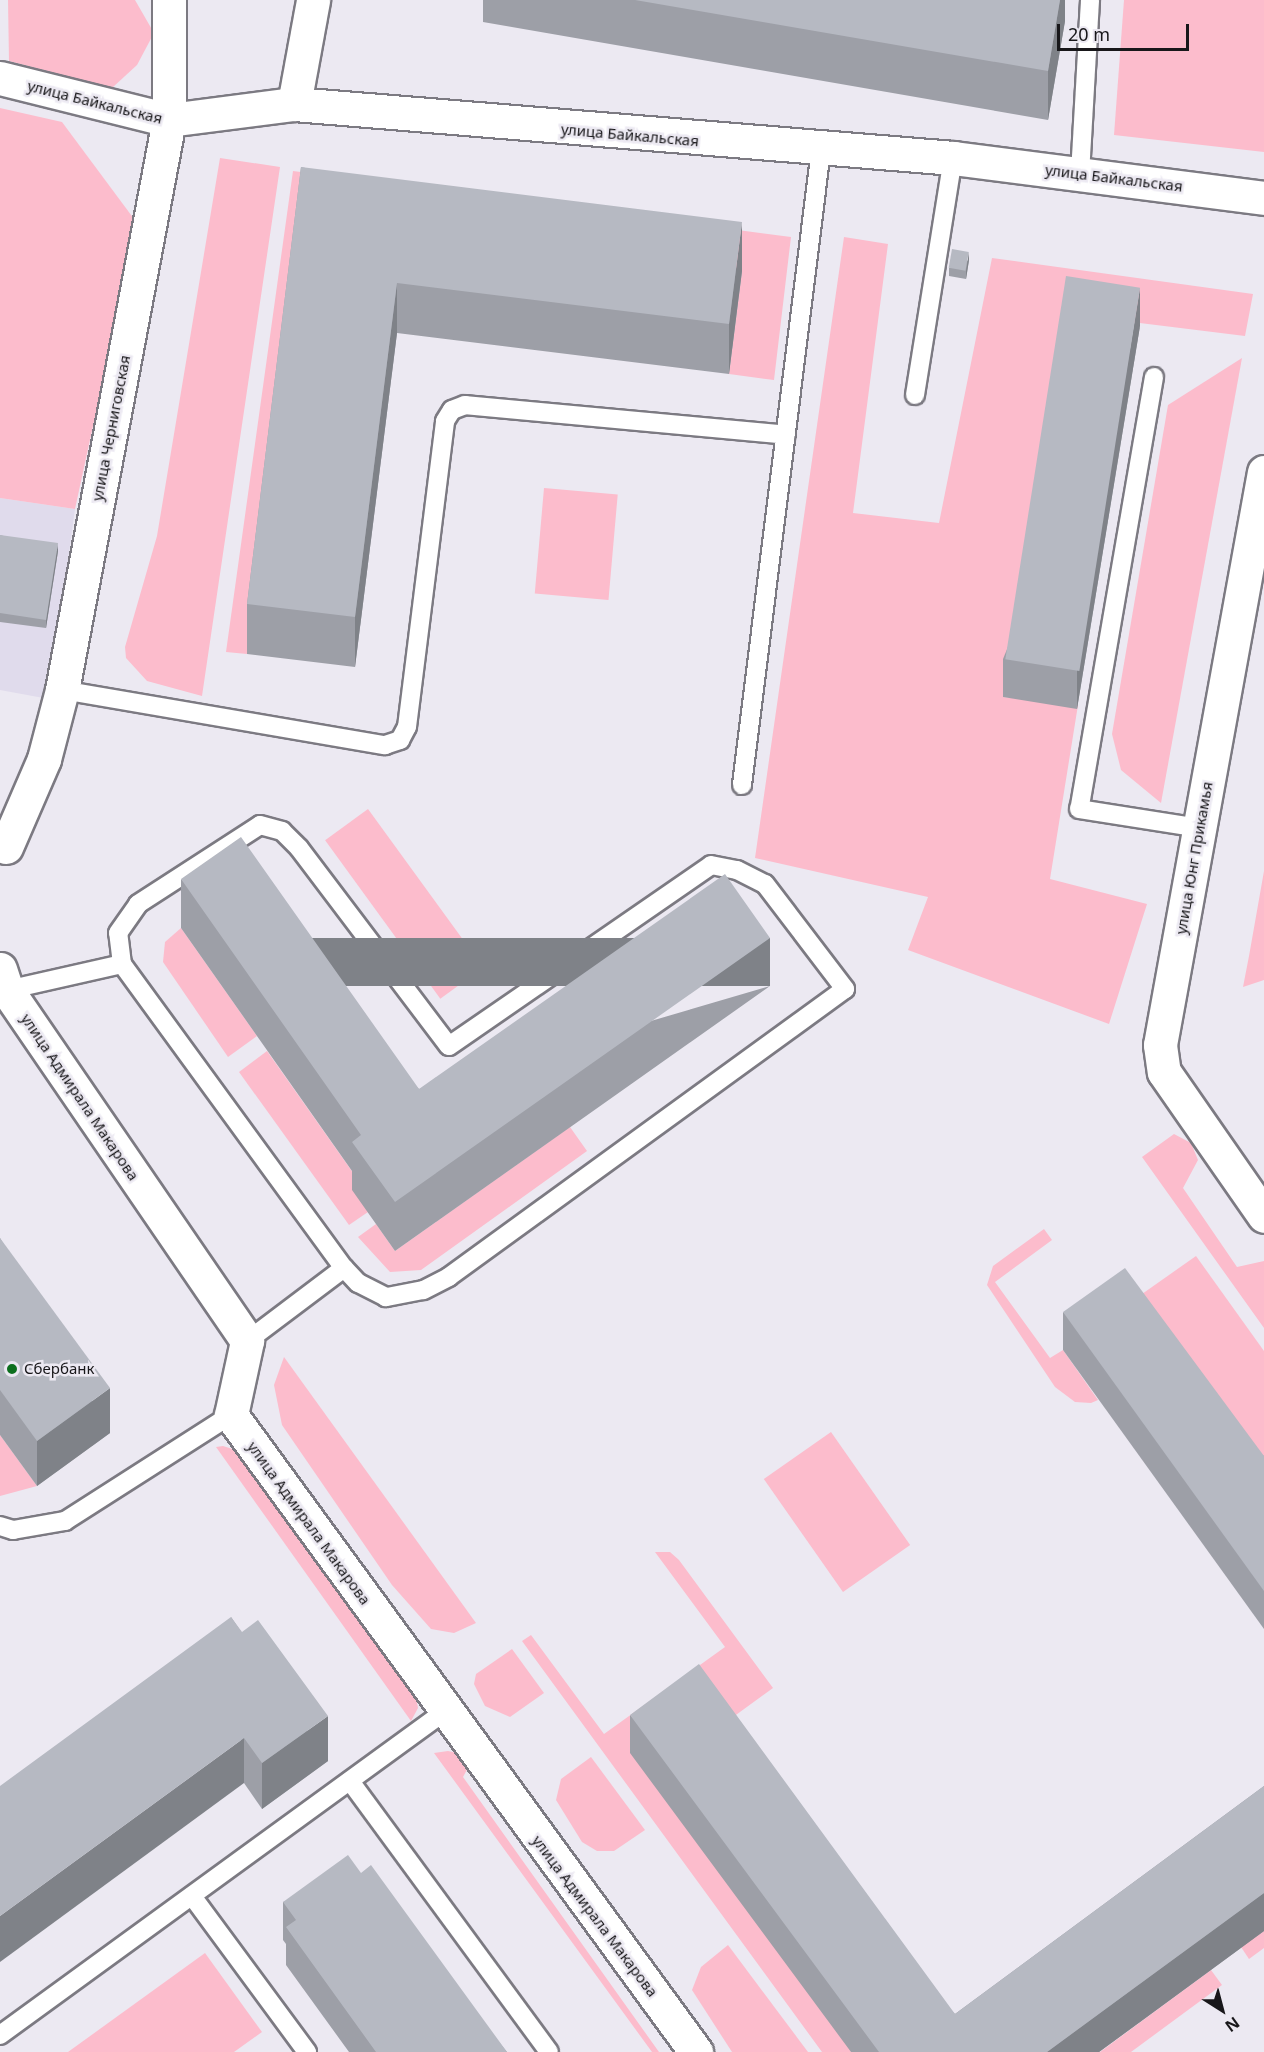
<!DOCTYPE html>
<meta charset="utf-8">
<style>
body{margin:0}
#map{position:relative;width:1264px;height:2052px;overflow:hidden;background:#ece9f2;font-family:"Noto Sans",sans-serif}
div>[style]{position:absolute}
.built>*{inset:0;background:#e0dbec}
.green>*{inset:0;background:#fcbccc;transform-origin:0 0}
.roads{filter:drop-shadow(2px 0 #7c7a82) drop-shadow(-2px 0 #7c7a82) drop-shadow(0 2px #7c7a82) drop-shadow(0 -2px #7c7a82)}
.service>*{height:18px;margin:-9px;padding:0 9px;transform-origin:9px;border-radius:9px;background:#fff}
.minor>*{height:33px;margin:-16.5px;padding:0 16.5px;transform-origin:16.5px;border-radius:16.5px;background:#fff}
.wall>*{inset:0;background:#9d9fa7}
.shaded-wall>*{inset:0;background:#7f8288;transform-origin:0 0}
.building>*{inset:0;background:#b6b9c2;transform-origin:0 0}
.dots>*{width:16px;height:16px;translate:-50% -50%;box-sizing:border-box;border:3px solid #ece9f2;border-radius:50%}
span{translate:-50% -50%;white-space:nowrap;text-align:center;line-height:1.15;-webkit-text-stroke:5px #ece9f2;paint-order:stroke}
.street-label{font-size:15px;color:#18171a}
.poi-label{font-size:15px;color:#18171a}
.left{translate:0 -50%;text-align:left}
.north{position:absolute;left:1192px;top:1980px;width:60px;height:60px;-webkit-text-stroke:4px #ece9f2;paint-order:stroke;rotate:144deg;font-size:16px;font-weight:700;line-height:24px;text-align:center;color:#18171a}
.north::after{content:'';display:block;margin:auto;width:21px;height:27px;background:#18171a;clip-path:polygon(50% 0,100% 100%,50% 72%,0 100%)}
.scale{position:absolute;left:1057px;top:24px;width:132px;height:27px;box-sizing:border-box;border:3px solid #18171a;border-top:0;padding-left:8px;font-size:18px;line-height:21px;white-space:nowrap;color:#18171a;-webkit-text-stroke:4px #ece9f2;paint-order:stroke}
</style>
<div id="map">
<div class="built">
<div style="clip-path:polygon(0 498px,75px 509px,49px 699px,0 690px)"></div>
</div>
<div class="green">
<div style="clip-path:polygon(8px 0,135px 0,154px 33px,137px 65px,112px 88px,9px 61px)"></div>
<div style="clip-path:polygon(1124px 0,1264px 0,1264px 152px,1114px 135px)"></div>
<div style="clip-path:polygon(0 108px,62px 122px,137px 223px,75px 509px,0 498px)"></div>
<div style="clip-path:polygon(220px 158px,280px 167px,202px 696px,147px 681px,126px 658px,125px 647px,157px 536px)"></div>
<div style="clip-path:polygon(293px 171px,791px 237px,774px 380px,729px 374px,742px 271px,301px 217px,247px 654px,226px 652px)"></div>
<div style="clip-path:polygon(844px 237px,888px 244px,853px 513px,939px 523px,992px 258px,1253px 294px,1245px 336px,1067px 314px,1003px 697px,1078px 705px,1050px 879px,1147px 904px,1109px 1024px,908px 950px,928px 897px,755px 858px)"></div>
<div style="clip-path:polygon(1242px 358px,1161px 803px,1121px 770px,1112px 734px,1168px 405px)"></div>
<div style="left:544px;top:488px;width:74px;height:106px;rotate:5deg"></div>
<div style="left:368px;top:809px;width:196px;height:53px;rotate:54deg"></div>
<div style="clip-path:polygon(1264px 871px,1264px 980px,1243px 987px,1249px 956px)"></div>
<div style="clip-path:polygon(181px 928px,257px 1036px,228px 1057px,163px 962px,165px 942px)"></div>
<div style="clip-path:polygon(267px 1051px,361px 1184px,368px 1212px,349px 1225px,239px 1072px)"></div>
<div style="clip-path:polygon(570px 1127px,587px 1151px,421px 1270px,390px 1272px,358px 1237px,376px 1224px,395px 1251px)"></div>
<div style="clip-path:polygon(1174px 1134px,1191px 1143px,1198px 1160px,1183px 1188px,1237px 1267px,1264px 1261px,1264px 1328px,1142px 1157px)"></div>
<div style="clip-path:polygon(1044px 1229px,1052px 1240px,995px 1282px,1050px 1358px,1063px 1350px,1098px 1400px,1091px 1403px,1075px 1402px,1055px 1387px,987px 1285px,993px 1266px)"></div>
<div style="clip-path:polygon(1196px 1256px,1264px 1351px,1264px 1494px,1125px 1306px)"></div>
<div style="clip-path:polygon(284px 1357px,476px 1623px,454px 1633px,431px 1629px,392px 1585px,282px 1425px,274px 1385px)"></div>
<div style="left:831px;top:1432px;width:138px;height:82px;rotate:55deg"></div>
<div style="clip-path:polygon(0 1435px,37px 1486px,0 1496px)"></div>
<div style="clip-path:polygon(223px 1446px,242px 1452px,414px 1688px,418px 1708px,411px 1721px,216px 1447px)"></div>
<div style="clip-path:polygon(655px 1552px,670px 1552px,679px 1560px,773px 1688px,718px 1728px,851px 2052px,822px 2052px,522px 1641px,531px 1635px,604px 1734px,725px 1647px)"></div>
<div style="clip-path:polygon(512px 1649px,544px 1693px,510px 1717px,485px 1706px,474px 1684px,476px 1674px)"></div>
<div style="clip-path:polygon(448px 1751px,462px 1754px,470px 1764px,463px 1777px,659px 2052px,652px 2052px,434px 1753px)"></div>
<div style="clip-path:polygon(591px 1757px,645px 1830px,614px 1851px,597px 1851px,582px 1842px,556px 1800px,561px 1779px)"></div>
<div style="clip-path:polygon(1264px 1931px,1264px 1948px,1249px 1959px,1241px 1947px)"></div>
<div style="clip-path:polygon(728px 1945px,808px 2052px,732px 2052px,692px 1990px,701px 1967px)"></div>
<div style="clip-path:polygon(205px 1953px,262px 2032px,234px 2052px,68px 2052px)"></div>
<div style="clip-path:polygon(1211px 1970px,1222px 1985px,1131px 2052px,1100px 2052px)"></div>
</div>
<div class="roads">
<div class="service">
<div style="left:1080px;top:174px;width:174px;rotate:-86.7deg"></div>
<div style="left:1154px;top:377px;width:438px;rotate:99.8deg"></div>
<div style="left:1079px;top:809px;width:122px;rotate:8.9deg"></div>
<div style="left:915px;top:395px;width:240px;rotate:-80.9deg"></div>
<div style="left:62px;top:690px;width:328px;rotate:9.7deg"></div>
<div style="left:385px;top:745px;width:16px;rotate:-18deg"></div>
<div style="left:400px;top:740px;width:15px;rotate:-62deg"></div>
<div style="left:407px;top:727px;width:308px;rotate:-82.9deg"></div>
<div style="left:445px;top:421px;width:13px;rotate:-58deg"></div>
<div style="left:452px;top:410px;width:14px;rotate:-21deg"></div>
<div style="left:465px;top:405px;width:322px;rotate:5.3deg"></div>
<div style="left:742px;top:785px;width:640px;rotate:-82.91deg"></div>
<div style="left:122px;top:964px;width:31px;rotate:-97deg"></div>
<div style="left:118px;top:933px;width:35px;rotate:-55deg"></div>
<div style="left:138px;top:904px;width:145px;rotate:-32.9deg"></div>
<div style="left:260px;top:825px;width:23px;rotate:15deg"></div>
<div style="left:282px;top:831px;width:24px;rotate:45deg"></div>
<div style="left:299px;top:848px;width:248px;rotate:52.9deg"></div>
<div style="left:449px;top:1046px;width:318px;rotate:-34.6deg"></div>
<div style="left:711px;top:865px;width:26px;rotate:11deg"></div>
<div style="left:737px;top:870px;width:31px;rotate:27deg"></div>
<div style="left:765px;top:884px;width:132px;rotate:52.7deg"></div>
<div style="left:845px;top:989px;width:490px;rotate:144deg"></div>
<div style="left:449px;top:1277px;width:29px;rotate:153deg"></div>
<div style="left:423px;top:1290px;width:38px;rotate:169deg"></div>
<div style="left:386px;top:1297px;width:31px;rotate:-153deg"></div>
<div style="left:358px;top:1283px;width:21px;rotate:-133deg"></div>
<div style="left:7px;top:990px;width:118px;rotate:-12.7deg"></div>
<div style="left:122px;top:964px;width:376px;rotate:53.9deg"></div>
<div style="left:344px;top:1268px;width:121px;rotate:143deg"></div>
<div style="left:0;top:1526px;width:14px;rotate:17deg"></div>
<div style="left:13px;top:1530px;width:53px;rotate:-9.8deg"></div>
<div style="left:65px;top:1521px;width:197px;rotate:-32.6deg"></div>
<div style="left:350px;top:1781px;width:336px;rotate:53.7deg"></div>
<div style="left:192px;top:1896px;width:194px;rotate:53.6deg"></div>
<div style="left:0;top:2035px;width:549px;rotate:-36.04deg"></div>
</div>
<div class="minor">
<div style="left:0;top:78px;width:174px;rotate:14deg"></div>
<div style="left:169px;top:120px;width:126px;rotate:-7.3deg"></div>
<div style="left:294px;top:104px;width:661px;rotate:4.68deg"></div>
<div style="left:953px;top:158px;width:314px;rotate:7.3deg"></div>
<div style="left:294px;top:104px;width:106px;rotate:-79.6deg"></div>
<div style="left:1264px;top:472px;width:582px;rotate:100.29deg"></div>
<div style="left:1160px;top:1045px;width:27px;rotate:82deg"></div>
<div style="left:1164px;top:1072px;width:175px;rotate:55.2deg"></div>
<div style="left:6px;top:847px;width:96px;rotate:-66.6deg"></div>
<div style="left:44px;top:759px;width:71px;rotate:-75.4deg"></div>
<div style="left:62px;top:690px;width:580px;rotate:-79.37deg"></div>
<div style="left:169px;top:120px;width:120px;rotate:-90deg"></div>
<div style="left:0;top:969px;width:22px;rotate:72deg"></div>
<div style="left:7px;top:990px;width:425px;rotate:55.6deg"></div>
<div style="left:247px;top:1341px;width:76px;rotate:102.2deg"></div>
<div style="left:231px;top:1415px;width:789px;rotate:53.87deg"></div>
</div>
</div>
<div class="wall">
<div style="clip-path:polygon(483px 0,1065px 0,1065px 21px,1048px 120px,483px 22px)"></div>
<div style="clip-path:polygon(301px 167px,742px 271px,729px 374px,397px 333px,355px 667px,247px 654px,247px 604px)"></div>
<div style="clip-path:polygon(969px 260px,966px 279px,949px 276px,949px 268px)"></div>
<div style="clip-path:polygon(1140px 326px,1077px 709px,1003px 697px,1003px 659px)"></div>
<div style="clip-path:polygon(0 535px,58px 551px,46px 628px,0 622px)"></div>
<div style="clip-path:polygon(181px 879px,419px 1089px,770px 986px,395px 1251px,352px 1190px,352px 1171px,181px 928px)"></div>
<div style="clip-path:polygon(0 1238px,110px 1433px,37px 1486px,0 1435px)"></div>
<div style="clip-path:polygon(1063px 1312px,1264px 1456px,1264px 1629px,1063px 1350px)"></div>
<div style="clip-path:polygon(231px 1617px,328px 1761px,262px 1809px,244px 1783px)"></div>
<div style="clip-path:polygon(630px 1715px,955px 2014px,1264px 1786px,1264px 1931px,1099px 2052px,851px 2052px,630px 1753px)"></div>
<div style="clip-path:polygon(361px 1873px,507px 2052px,349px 2052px,286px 1965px,286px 1944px,283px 1940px,283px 1902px)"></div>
</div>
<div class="shaded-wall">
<div style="clip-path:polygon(1060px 0,1065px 0,1065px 21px,1048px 120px,1048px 71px)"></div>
<div style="clip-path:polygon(742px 222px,742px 271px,729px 374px,729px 324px)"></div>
<div style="clip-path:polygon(969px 252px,969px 260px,966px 279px,966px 271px)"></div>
<div style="clip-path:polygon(397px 283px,397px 333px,355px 667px,355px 617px)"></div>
<div style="clip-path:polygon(1140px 288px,1140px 326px,1077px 709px,1077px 671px)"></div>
<div style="clip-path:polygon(58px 543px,58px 551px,46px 628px,46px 620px)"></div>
<div style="left:770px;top:938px;width:48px;height:459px;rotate:90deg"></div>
<div style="clip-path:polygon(110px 1388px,110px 1433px,37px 1486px,37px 1441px)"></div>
<div style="clip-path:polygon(328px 1716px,328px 1761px,262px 1809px,262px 1763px)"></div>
<div style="clip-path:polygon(244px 1738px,244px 1783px,0 1962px,0 1916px)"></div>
<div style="clip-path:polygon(1264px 1893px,1264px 1931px,1099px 2052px,1047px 2052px)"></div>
</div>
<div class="building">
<div style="clip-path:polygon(635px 0,1060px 0,1048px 71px)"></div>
<div style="clip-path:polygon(301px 167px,742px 222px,729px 324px,397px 283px,355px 617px,247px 604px)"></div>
<div style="left:952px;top:249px;width:17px;height:19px;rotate:10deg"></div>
<div style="left:1066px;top:276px;width:75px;height:388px;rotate:9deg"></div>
<div style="clip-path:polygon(0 535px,58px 543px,46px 620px,0 613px)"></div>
<div style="clip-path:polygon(241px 837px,419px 1089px,725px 874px,770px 938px,395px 1202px,352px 1142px,361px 1135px,181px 879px)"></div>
<div style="clip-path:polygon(0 1238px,110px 1388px,37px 1441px,0 1390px)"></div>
<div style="clip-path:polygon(1125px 1268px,1264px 1456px,1264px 1591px,1063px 1312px)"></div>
<div style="clip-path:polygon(231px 1617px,242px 1632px,258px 1620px,328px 1716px,262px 1763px,244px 1738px,0 1916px,0 1786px)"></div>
<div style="clip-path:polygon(699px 1664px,955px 2014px,1264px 1786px,1264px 1893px,1047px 2052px,879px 2052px,630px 1715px)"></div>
<div style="clip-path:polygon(348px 1855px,361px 1873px,371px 1865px,507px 2052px,376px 2052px,286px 1927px,296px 1920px,283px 1902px)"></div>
</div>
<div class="dots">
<div style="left:12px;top:1369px;background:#0d6f1e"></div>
</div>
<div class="street-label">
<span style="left:95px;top:102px;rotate:14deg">улица Байкальская</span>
<span style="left:630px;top:135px;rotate:5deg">улица Байкальская</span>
<span style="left:1114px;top:178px;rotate:7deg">улица Байкальская</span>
<span style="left:111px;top:428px;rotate:-79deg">улица Черниговская</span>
<span style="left:1194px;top:858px;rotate:-80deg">улица Юнг Прикамья</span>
<span style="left:80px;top:1097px;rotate:56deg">улица Адмирала Макарова</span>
<span style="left:309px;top:1523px;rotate:54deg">улица Адмирала Макарова</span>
<span style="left:595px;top:1916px;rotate:53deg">улица Адмирала Макарова</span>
</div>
<div class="poi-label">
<span class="left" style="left:24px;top:1369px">Сбербанк</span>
</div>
<div class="north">N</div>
<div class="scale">20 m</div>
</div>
